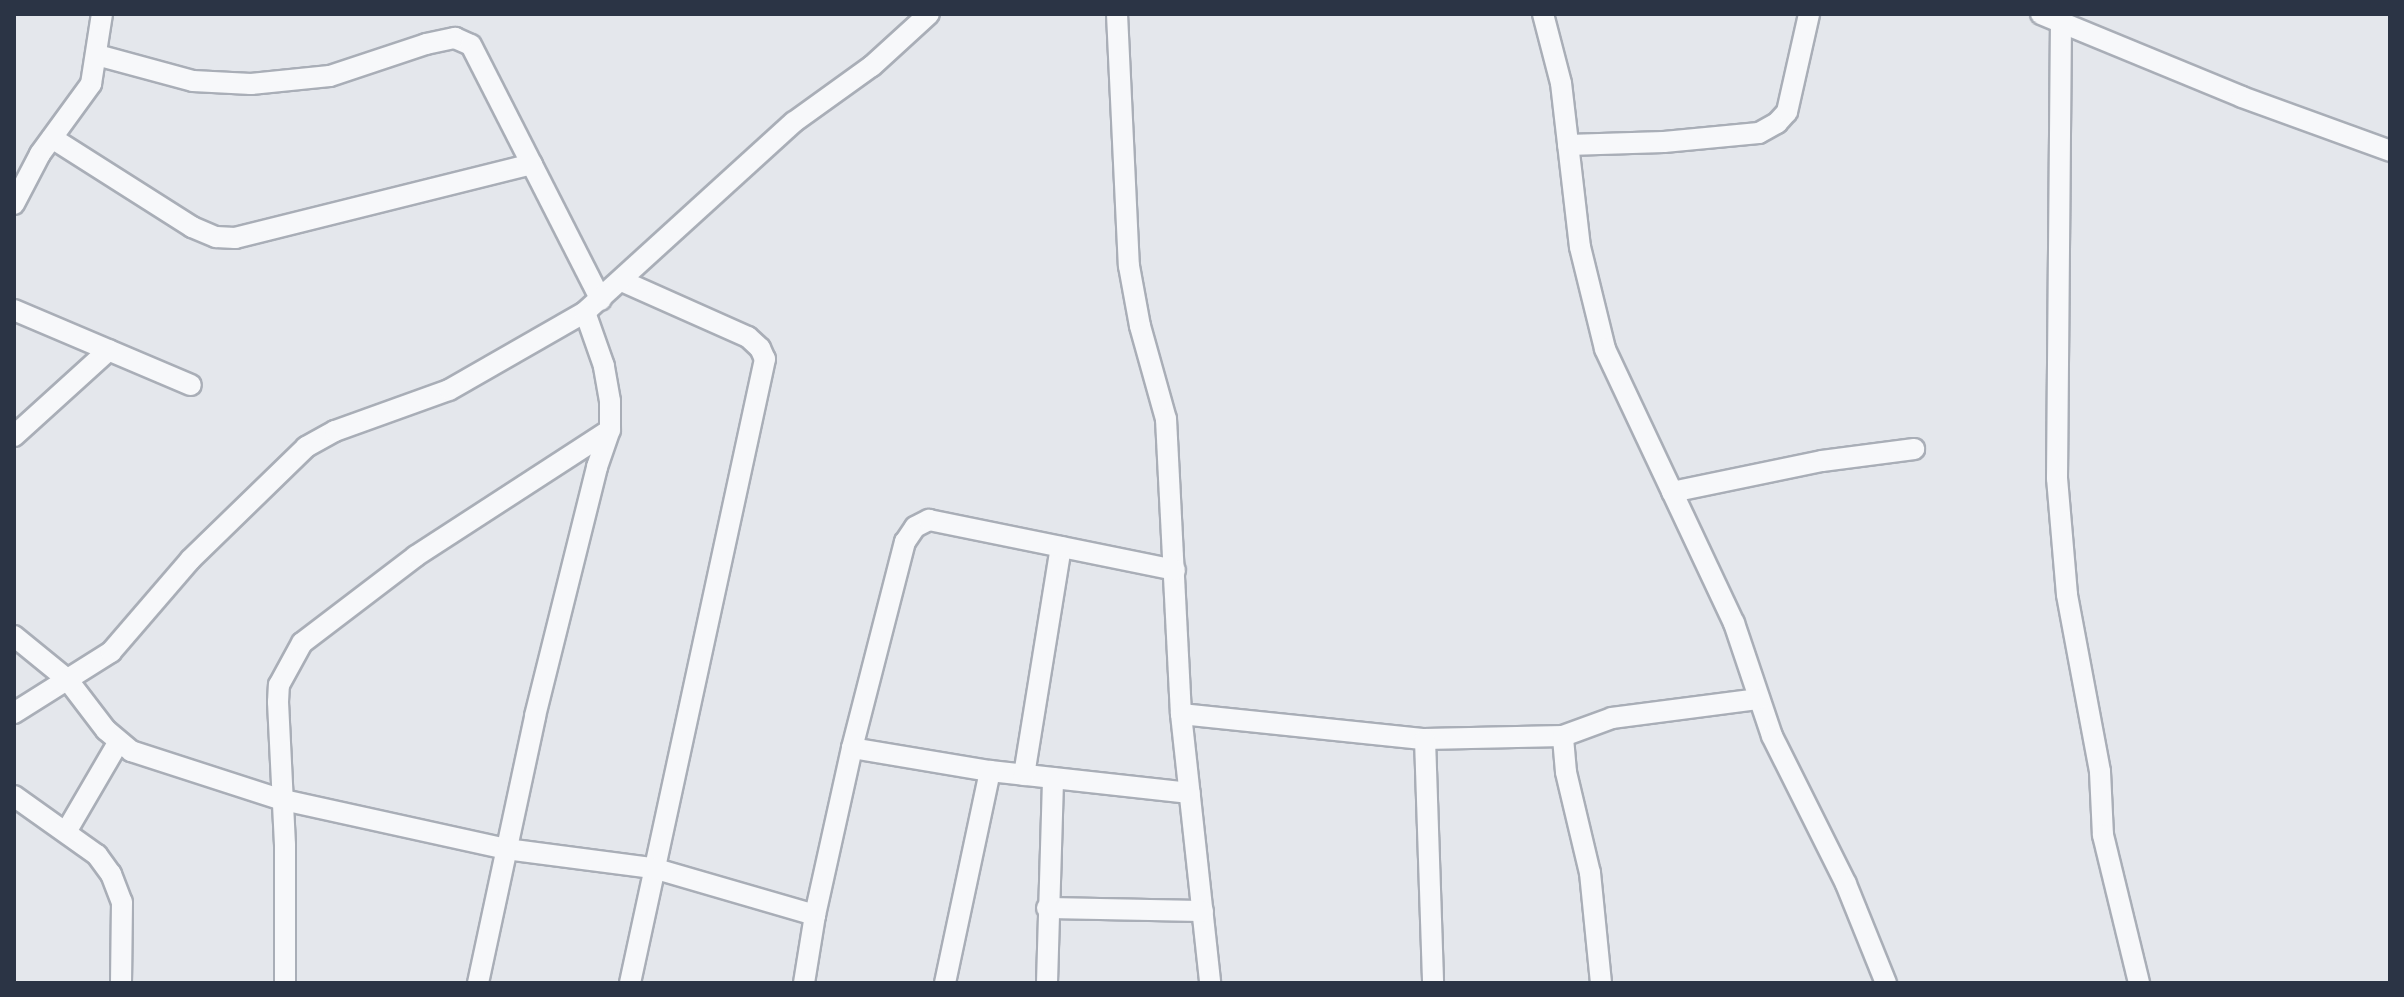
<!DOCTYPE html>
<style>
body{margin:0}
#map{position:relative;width:2404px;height:997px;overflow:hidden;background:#e4e7ec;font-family:"Public Sans",sans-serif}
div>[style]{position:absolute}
.roads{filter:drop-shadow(2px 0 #a9aeb7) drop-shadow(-2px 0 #a9aeb7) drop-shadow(0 2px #a9aeb7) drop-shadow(0 -2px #a9aeb7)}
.minor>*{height:20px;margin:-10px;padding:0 10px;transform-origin:10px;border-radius:10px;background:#f7f8fa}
span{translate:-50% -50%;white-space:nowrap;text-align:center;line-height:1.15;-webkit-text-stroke:7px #f4f6f9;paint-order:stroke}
.frame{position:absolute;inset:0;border:16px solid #2b3445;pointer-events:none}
</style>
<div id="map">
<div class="roads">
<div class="minor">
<div style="left:1117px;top:14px;width:252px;rotate:87.3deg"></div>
<div style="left:1129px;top:266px;width:61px;rotate:79.6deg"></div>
<div style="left:1140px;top:326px;width:97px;rotate:74.4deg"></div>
<div style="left:1166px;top:419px;width:295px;rotate:87.1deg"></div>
<div style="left:1181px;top:714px;width:271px;rotate:83.8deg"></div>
<div style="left:1543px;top:14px;width:71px;rotate:75.4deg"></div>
<div style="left:1561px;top:83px;width:165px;rotate:83.4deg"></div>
<div style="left:1580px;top:247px;width:105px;rotate:76.2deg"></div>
<div style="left:1605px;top:349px;width:303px;rotate:64.8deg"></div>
<div style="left:1734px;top:623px;width:119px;rotate:71.4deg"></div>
<div style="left:1772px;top:736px;width:165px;rotate:63.4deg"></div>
<div style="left:1846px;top:884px;width:107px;rotate:68deg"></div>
<div style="left:2041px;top:14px;width:217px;rotate:22.4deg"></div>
<div style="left:2242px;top:97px;width:158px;rotate:20deg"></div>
<div style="left:2061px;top:20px;width:458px;rotate:90.5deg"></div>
<div style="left:2057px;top:478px;width:117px;rotate:85.1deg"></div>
<div style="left:2067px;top:595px;width:180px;rotate:79.4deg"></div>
<div style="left:2100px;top:772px;width:63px;rotate:87.3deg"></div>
<div style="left:2103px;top:835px;width:152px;rotate:76.3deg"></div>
<div style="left:97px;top:55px;width:99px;rotate:15.2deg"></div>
<div style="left:193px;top:81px;width:58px;rotate:3deg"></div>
<div style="left:251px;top:84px;width:79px;rotate:-5.8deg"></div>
<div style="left:330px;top:76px;width:101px;rotate:-18.4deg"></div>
<div style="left:426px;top:44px;width:30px;rotate:-12deg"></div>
<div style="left:455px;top:38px;width:17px;rotate:24deg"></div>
<div style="left:471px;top:45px;width:286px;rotate:63deg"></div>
<div style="left:52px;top:138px;width:166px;rotate:32.4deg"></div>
<div style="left:192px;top:227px;width:26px;rotate:23deg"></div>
<div style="left:216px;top:237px;width:19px;rotate:3deg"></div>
<div style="left:235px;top:238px;width:306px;rotate:-14deg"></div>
<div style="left:1568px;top:145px;width:96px;rotate:-1.8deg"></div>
<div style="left:1664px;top:142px;width:95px;rotate:-5.4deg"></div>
<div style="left:1759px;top:133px;width:21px;rotate:-29deg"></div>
<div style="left:1777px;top:123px;width:15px;rotate:-48deg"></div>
<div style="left:1787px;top:112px;width:100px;rotate:-77.3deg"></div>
<div style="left:14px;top:204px;width:56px;rotate:-62.5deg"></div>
<div style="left:40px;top:154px;width:87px;rotate:-53.9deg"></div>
<div style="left:91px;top:84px;width:71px;rotate:-81.1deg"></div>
<div style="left:622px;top:281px;width:138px;rotate:24deg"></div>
<div style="left:748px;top:337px;width:16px;rotate:43deg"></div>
<div style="left:760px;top:348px;width:12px;rotate:66deg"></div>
<div style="left:765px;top:359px;width:638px;rotate:102.21deg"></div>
<div style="left:14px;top:310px;width:192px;rotate:23deg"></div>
<div style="left:14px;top:436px;width:128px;rotate:-42.2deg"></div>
<div style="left:1672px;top:492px;width:153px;rotate:-11.7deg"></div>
<div style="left:1822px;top:461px;width:93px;rotate:-7.4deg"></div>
<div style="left:14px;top:636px;width:68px;rotate:39.1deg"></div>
<div style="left:67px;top:679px;width:64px;rotate:52.6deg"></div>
<div style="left:106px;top:730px;width:33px;rotate:40deg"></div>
<div style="left:131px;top:751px;width:160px;rotate:17.9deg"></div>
<div style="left:283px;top:800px;width:228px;rotate:12.4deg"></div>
<div style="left:506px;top:849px;width:148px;rotate:7.4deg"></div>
<div style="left:653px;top:868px;width:169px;rotate:16.2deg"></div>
<div style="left:14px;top:713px;width:115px;rotate:-32.2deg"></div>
<div style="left:111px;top:652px;width:121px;rotate:-49.3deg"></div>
<div style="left:190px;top:560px;width:162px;rotate:-44.2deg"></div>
<div style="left:306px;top:447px;width:33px;rotate:-29deg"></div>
<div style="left:335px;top:431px;width:121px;rotate:-19.8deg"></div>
<div style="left:449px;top:390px;width:157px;rotate:-29.8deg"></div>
<div style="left:585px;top:312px;width:282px;rotate:-42.3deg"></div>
<div style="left:794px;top:122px;width:96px;rotate:-35.7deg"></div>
<div style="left:872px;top:66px;width:77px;rotate:-42.4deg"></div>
<div style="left:1181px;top:714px;width:245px;rotate:5.9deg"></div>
<div style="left:1425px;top:739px;width:138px;rotate:-1.2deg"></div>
<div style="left:1425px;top:739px;width:244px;rotate:88.1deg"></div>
<div style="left:852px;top:748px;width:140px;rotate:9.5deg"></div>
<div style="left:990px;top:771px;width:201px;rotate:6.3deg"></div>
<div style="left:1024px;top:775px;width:231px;rotate:-80.8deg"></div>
<div style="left:14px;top:796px;width:102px;rotate:35.4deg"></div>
<div style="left:97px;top:855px;width:24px;rotate:54deg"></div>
<div style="left:111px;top:874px;width:30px;rotate:69deg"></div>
<div style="left:122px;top:902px;width:81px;rotate:90.7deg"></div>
<div style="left:66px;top:832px;width:103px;rotate:-59.7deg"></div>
<div style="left:1047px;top:908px;width:156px;rotate:1.1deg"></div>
<div style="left:285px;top:983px;width:138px;rotate:-90deg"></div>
<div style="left:285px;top:845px;width:143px;rotate:-92.8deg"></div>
<div style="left:278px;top:702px;width:17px;rotate:-87deg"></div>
<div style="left:279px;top:685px;width:48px;rotate:-61.3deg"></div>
<div style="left:302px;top:643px;width:143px;rotate:-37.3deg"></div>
<div style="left:416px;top:556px;width:231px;rotate:-33deg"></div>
<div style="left:478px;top:983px;width:273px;rotate:-77.9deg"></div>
<div style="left:535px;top:716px;width:257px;rotate:-76deg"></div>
<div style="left:597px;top:467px;width:39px;rotate:-71deg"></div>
<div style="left:610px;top:430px;width:29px;rotate:-90deg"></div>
<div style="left:610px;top:401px;width:36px;rotate:-100deg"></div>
<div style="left:604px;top:366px;width:57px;rotate:-109.4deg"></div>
<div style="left:804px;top:983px;width:69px;rotate:-80.8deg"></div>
<div style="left:815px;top:915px;width:171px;rotate:-77.5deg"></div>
<div style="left:852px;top:748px;width:213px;rotate:-75.6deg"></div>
<div style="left:905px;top:542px;width:18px;rotate:-56deg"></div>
<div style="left:915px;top:527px;width:16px;rotate:-27deg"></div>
<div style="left:929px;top:520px;width:251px;rotate:11.5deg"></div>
<div style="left:945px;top:983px;width:217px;rotate:-78deg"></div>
<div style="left:1047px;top:983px;width:205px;rotate:-88.3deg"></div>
<div style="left:1601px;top:983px;width:111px;rotate:-95.7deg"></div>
<div style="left:1590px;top:873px;width:104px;rotate:-103.4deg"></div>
<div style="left:1566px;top:772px;width:36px;rotate:-95deg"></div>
<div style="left:1563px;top:736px;width:52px;rotate:-20.2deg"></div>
<div style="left:1612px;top:718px;width:148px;rotate:-7.4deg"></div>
</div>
</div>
<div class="frame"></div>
</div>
